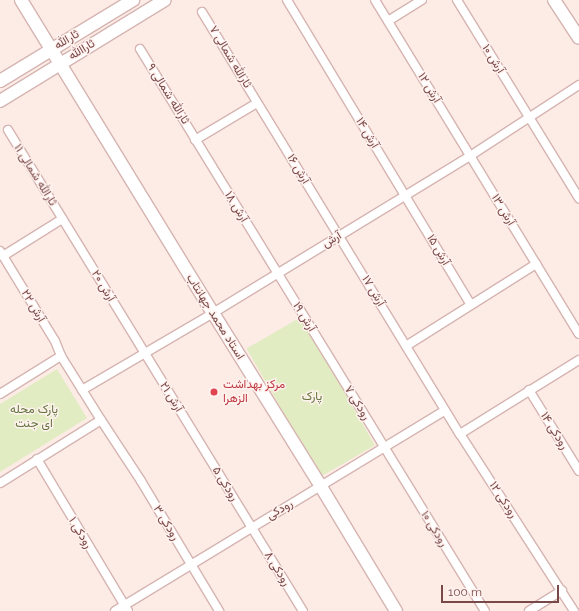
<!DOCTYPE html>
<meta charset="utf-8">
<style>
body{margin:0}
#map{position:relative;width:579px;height:611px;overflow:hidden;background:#fdece6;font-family:Raleway,Vazirmatn,sans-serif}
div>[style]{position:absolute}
.green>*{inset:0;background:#e2ecc3;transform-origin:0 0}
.roads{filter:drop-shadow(1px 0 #d5b4b1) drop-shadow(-1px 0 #d5b4b1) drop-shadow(0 1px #d5b4b1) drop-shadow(0 -1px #d5b4b1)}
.street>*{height:8px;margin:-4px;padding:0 4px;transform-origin:4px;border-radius:4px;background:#fff}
.secondary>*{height:12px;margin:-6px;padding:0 6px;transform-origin:6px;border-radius:6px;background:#fff}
.dots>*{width:11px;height:11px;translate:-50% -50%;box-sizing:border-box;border:2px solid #fff2ee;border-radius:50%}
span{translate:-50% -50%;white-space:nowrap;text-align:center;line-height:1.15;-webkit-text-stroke:3px #fff2ee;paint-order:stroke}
.street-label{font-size:12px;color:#794949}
.health-label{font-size:12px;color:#be3a42}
.left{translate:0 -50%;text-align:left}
.park-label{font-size:12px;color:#5f733b}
.scale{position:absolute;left:441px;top:585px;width:118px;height:18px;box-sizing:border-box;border:2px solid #794949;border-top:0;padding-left:5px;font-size:12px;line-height:14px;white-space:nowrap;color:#794949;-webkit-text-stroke:3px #fff2ee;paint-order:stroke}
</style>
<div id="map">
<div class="green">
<div style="left:301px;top:317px;width:148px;height:63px;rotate:60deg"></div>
<div style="clip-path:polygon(57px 369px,87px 418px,0 472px,0 404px)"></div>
</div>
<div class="roads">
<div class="street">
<div style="left:287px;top:0;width:356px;rotate:58.9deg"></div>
<div style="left:375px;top:0;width:391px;rotate:58.6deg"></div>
<div style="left:457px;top:0;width:233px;rotate:58.4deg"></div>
<div style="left:202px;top:12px;width:495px;rotate:58.6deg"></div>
<div style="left:460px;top:434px;width:211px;rotate:57.2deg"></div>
<div style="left:388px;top:21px;width:40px;rotate:-32deg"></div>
<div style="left:140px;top:49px;width:659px;rotate:58.46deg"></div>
<div style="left:8px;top:130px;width:564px;rotate:58.48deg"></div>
<div style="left:195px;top:140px;width:72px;rotate:-30.8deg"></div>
<div style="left:0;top:251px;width:105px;rotate:58.6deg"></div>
<div style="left:55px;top:341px;width:16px;rotate:68deg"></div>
<div style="left:3px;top:256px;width:70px;rotate:-32.1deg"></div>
<div style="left:406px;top:346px;width:154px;rotate:-32.2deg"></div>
<div style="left:82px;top:390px;width:152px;rotate:-30.4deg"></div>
<div style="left:213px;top:313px;width:301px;rotate:-31.4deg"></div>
<div style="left:470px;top:156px;width:130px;rotate:-33.1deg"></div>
<div style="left:529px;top:390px;width:95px;rotate:58.3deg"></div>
<div style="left:0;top:394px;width:72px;rotate:-31.9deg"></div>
<div style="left:61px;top:356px;width:75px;rotate:58deg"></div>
<div style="left:101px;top:420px;width:119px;rotate:148deg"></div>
<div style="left:101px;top:420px;width:73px;rotate:56.7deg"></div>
<div style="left:141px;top:481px;width:152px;rotate:59deg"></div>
<div style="left:460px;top:434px;width:140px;rotate:-31.9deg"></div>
<div style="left:37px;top:459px;width:177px;rotate:59.1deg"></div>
<div style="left:115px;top:611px;width:386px;rotate:-31.3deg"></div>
<div style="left:529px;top:611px;width:39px;rotate:-32deg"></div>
</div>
<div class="secondary">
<div style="left:21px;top:0;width:367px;rotate:58.5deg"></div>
<div style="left:213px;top:313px;width:203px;rotate:58.1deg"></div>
<div style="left:320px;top:485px;width:147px;rotate:58.9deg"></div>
<div style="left:554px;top:0;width:45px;rotate:56.7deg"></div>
<div style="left:0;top:81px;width:156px;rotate:-31.3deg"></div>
<div style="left:0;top:101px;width:193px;rotate:-31.5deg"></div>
</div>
</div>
<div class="dots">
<div style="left:214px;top:392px;background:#e0444e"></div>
</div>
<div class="street-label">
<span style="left:67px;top:40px;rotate:-31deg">ثارالله</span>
<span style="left:82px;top:50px;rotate:-31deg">ثاراالله</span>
<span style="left:230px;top:57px;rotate:59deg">ثارالله شمالی ۷</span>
<span style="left:493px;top:59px;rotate:58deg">آرش ۱۰</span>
<span style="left:429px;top:88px;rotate:59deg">آرش ۱۲</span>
<span style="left:168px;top:94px;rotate:58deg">ثارالله شمالی ۹</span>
<span style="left:367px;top:133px;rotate:59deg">آرش ۱۴</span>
<span style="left:298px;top:169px;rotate:59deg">آرش ۱۶</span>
<span style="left:35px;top:175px;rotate:58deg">ثارالله شمالی ۱۱</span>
<span style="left:236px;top:207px;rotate:58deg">آرش ۱۸</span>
<span style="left:503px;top:210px;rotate:59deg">آرش ۱۳</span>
<span style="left:332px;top:240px;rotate:-31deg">آرش</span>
<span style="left:438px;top:250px;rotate:59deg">آرش ۱۵</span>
<span style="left:103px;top:286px;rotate:59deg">آرش ۲۰</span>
<span style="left:373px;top:291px;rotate:59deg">آرش ۱۷</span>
<span style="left:33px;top:306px;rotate:59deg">آرش ۲۲</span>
<span style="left:215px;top:317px;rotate:58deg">استاد محمد جهانتاب</span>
<span style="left:304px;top:317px;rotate:58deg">آرش ۱۹</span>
<span style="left:171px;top:397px;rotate:58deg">آرش ۲۱</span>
<span style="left:357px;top:403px;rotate:58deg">رودکی ۷</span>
<span style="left:554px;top:431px;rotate:58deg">رودکی ۱۴</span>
<span style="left:225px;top:484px;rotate:58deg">رودکی ۵</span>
<span style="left:503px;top:500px;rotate:57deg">رودکی ۱۲</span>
<span style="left:280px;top:510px;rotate:-31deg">رودکی</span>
<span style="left:166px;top:523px;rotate:59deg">رودکی ۳</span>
<span style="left:434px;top:529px;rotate:58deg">رودکی ۱۰</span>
<span style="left:80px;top:533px;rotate:59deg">رودکی ۱</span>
<span style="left:277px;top:569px;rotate:58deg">رودکی ۸</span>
</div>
<div class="health-label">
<span class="left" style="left:223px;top:392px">مرکز بهداشت<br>الزهرا</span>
</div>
<div class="park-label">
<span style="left:312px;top:397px">پارک</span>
<span style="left:34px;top:417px">پارک محله<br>ای جنت</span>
</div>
<div class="scale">100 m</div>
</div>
